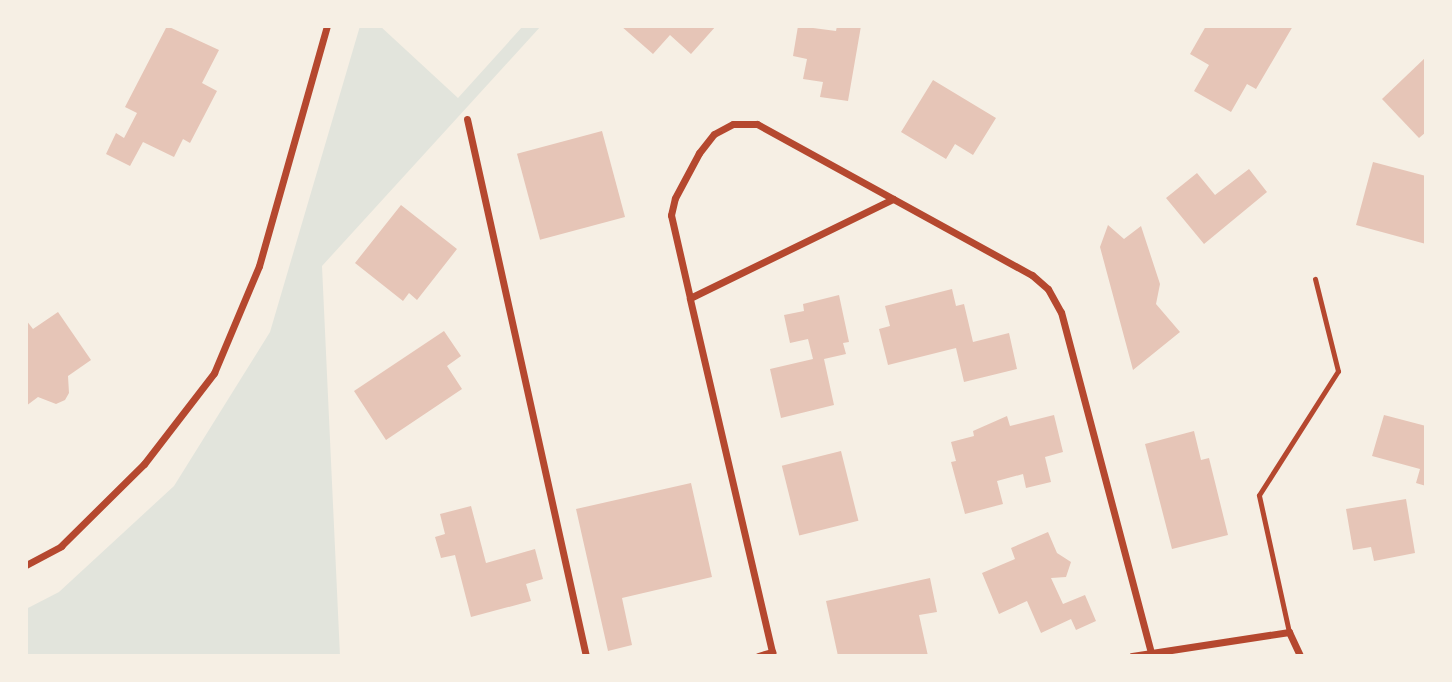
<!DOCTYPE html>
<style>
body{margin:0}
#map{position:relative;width:1452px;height:682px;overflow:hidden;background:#f6efe4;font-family:Literata,serif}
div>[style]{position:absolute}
.green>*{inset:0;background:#e2e4dc}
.building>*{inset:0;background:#e6c5b7;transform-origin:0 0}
.service>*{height:5px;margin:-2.5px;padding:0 2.5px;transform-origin:2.5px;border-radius:2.5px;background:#b5482f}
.minor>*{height:7px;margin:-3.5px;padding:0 3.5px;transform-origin:3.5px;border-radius:3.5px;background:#b5482f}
span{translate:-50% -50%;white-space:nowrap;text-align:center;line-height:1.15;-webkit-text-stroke:5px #f6efe4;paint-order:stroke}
.frame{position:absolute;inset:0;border:28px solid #f6efe4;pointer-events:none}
</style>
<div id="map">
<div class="green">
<div style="clip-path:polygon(360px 26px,380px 26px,458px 98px,523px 26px,541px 26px,322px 266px,340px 656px,26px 656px,26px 609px,59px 592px,174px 486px,270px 332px)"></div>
</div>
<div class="building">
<div style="clip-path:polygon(167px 26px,219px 50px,202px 83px,217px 91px,190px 143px,183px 139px,174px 157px,143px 142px,130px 166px,106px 154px,116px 133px,124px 138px,137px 113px,125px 107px)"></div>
<div style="clip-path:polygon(621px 26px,716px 26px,691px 54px,670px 35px,653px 54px)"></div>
<div style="clip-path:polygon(798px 26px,836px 31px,837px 26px,861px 26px,848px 101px,820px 97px,823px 82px,803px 79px,807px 59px,793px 56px)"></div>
<div style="clip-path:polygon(1206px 26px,1293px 26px,1256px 89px,1247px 84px,1231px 112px,1194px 91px,1209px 65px,1190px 54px)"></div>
<div style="clip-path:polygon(1426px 57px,1426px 132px,1419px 138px,1382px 99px)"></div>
<div style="clip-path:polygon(933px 80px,996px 118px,973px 155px,955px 144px,946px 159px,901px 132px)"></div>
<div style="left:602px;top:131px;width:89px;height:88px;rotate:75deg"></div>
<div style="clip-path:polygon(1373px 162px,1426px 176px,1426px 244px,1356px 225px)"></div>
<div style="clip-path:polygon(1249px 169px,1267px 192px,1204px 244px,1166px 198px,1197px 173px,1215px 195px)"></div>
<div style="clip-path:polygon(401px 205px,457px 249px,417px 300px,409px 293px,403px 301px,355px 263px)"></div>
<div style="clip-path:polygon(1108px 225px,1124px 239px,1141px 226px,1160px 284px,1156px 304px,1180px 332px,1133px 370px,1100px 247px)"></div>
<div style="clip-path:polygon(952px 289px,956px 306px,964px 304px,973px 342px,1009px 333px,1017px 369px,964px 382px,956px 348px,888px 365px,879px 329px,890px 326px,885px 306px)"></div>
<div style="clip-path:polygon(839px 295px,849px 342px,843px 343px,846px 354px,824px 359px,834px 405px,781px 418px,770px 369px,813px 359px,808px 339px,790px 343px,784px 315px,804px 311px,803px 304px)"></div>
<div style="clip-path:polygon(58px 312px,91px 360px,68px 376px,69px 393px,65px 400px,56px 404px,38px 397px,26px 406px,26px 320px,33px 329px)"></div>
<div style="clip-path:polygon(444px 331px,461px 356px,447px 366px,462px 389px,386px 440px,354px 391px)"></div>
<div style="clip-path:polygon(1054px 415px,1063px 452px,1045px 457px,1051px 482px,1026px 488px,1023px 474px,997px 481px,1003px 504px,965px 514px,951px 462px,956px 461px,951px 442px,974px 436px,973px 431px,1007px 416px,1010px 426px)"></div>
<div style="clip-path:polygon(1384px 415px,1426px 426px,1426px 486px,1416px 483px,1420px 469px,1372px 456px)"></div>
<div style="clip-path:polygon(1194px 431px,1201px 460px,1209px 458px,1228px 535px,1172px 549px,1145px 444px)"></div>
<div style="left:841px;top:451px;width:72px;height:61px;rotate:76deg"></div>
<div style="clip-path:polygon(691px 483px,712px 577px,622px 598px,632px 645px,608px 651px,576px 509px)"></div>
<div style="clip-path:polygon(1406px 499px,1415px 553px,1374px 561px,1371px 547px,1353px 550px,1346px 509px)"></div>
<div style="clip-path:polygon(471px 506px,486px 563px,535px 549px,543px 579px,526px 584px,531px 601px,471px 617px,455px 555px,441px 558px,435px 537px,445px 534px,440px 514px)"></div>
<div style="clip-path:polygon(1048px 532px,1057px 553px,1071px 562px,1066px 577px,1051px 578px,1063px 604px,1085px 595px,1096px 621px,1076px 630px,1071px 619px,1041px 633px,1027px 601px,999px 614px,982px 573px,1015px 559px,1011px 548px)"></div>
<div style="clip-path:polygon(930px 578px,937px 612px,919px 615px,928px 656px,838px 656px,826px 601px)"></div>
</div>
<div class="service">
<div style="left:1289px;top:632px;width:140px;rotate:-102.4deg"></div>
<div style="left:1259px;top:495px;width:147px;rotate:-57.5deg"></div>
<div style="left:1338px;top:371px;width:95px;rotate:-104deg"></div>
</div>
<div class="minor">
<div style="left:467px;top:119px;width:550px;rotate:77.51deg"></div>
<div style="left:690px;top:298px;width:85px;rotate:-102.9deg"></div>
<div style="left:671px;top:215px;width:17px;rotate:-77deg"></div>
<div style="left:675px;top:198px;width:51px;rotate:-61.9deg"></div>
<div style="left:699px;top:153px;width:24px;rotate:-52deg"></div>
<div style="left:714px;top:134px;width:21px;rotate:-28deg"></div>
<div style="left:733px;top:124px;width:24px"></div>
<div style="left:757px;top:124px;width:314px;rotate:28.8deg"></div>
<div style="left:1032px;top:275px;width:21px;rotate:41deg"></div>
<div style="left:1048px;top:289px;width:26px;rotate:61deg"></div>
<div style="left:1061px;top:312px;width:353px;rotate:75.2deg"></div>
<div style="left:26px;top:565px;width:40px;rotate:-28deg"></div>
<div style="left:61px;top:546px;width:117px;rotate:-44.7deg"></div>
<div style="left:144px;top:464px;width:115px;rotate:-52.4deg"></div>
<div style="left:214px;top:373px;width:116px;rotate:-67.2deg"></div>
<div style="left:259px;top:266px;width:249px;rotate:-74.2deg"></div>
<div style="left:758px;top:656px;width:15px;rotate:-16deg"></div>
<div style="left:773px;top:656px;width:367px;rotate:-103.1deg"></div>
<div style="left:690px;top:298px;width:226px;rotate:-26deg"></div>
<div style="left:1132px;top:656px;width:159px;rotate:-8.7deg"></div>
<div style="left:1289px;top:632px;width:26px;rotate:65deg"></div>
</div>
<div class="frame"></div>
</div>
